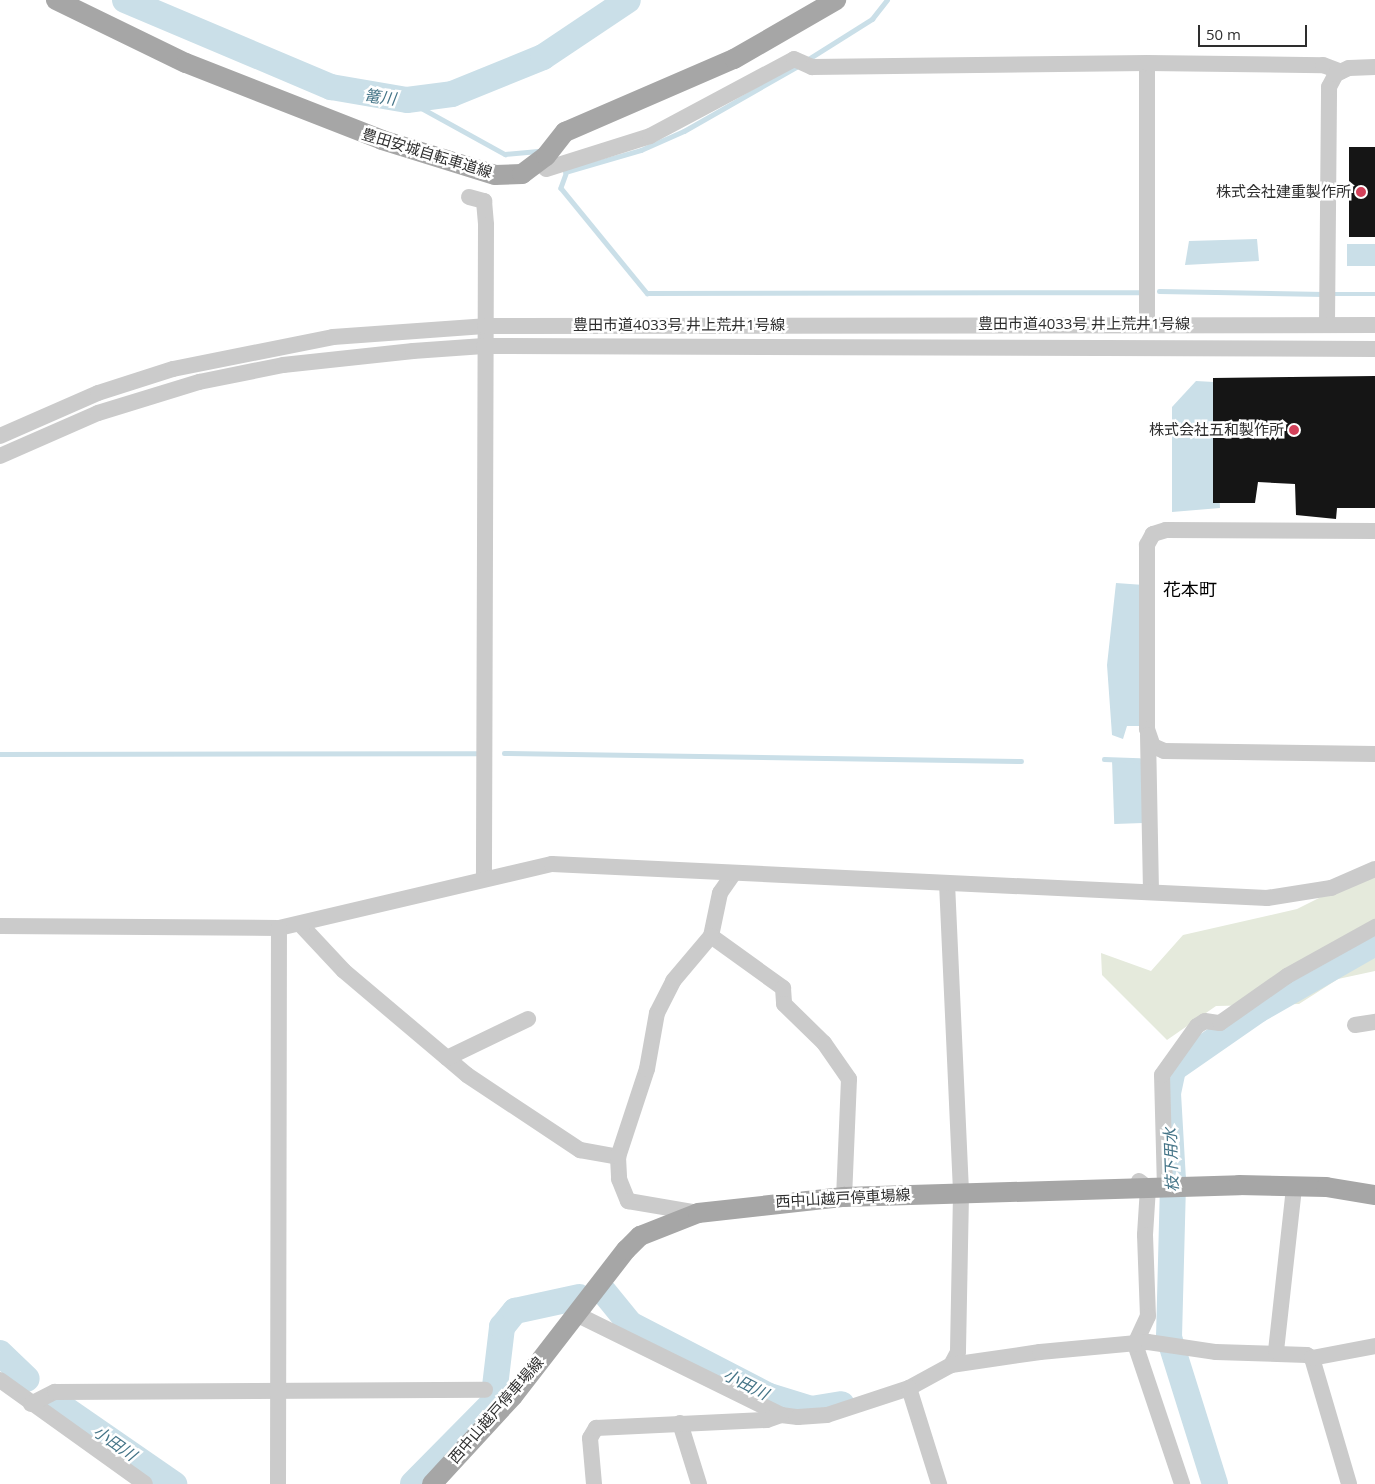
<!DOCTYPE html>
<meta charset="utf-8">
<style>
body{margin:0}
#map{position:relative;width:1375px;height:1484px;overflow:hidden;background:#fff;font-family:"Open Sans","Noto Sans JP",sans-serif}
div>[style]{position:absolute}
.green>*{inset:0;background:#e5eadc}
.water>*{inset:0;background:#cadfe8;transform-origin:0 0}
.stream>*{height:4.5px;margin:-2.25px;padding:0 2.25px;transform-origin:2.25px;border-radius:2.25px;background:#cadfe8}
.river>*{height:26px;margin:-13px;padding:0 13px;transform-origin:13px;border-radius:13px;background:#cadfe8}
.building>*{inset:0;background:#151515;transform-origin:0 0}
.minor>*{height:16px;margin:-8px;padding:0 8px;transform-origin:8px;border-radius:8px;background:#cbcbcb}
.major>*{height:20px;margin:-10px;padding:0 10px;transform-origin:10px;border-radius:10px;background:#a6a6a6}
.dots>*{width:14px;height:14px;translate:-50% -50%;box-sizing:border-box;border:2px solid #fff;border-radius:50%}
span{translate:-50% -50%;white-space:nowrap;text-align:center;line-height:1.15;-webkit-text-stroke:5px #fff;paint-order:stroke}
.street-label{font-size:15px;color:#2e2e2e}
.poi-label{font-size:15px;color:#2e2e2e}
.right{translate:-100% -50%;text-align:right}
.water-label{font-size:16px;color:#447487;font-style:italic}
.quarter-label{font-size:18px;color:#000}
.scale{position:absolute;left:1198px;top:25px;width:109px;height:22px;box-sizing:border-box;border:2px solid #2e2e2e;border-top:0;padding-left:6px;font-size:15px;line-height:18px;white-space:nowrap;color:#2e2e2e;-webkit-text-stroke:4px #fff;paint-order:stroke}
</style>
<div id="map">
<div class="green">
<div style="clip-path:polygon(1375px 870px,1375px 971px,1338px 979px,1299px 1004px,1216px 1006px,1167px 1040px,1102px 975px,1101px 953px,1151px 971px,1183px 935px,1297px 909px)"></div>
</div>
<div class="water">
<div style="clip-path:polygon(1257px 239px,1259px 261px,1185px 265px,1189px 241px)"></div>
<div style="left:1375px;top:244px;width:22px;height:28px;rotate:90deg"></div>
<div style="clip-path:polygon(1196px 381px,1214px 382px,1220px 508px,1172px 512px,1172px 407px)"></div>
<div style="clip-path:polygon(1116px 583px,1144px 585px,1143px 726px,1127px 726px,1123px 739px,1112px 735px,1107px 665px)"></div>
<div style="left:1141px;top:759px;width:64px;height:29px;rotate:88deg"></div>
</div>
<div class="stream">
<div style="left:807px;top:60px;width:77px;rotate:-32.2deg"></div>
<div style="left:872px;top:19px;width:24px;rotate:-52deg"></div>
<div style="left:407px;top:100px;width:112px;rotate:28.9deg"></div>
<div style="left:505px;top:154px;width:33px;rotate:-5deg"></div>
<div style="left:565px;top:172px;width:79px;rotate:-16.1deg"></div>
<div style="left:641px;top:150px;width:47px;rotate:-23.8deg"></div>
<div style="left:684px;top:131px;width:129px;rotate:-29.7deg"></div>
<div style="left:566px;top:174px;width:15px;rotate:110deg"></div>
<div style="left:561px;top:188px;width:136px;rotate:50.7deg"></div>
<div style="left:647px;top:293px;width:493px;rotate:-0.1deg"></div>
<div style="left:1159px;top:291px;width:165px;rotate:1deg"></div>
<div style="left:1331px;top:294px;width:44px"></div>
<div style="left:504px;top:753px;width:517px;rotate:0.89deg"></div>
<div style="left:0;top:754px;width:478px;rotate:-0.1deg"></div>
<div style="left:1104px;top:759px;width:35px;rotate:2deg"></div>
</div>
<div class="river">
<div style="left:125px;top:0;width:224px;rotate:22.9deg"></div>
<div style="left:331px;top:87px;width:77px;rotate:9.7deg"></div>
<div style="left:407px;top:100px;width:45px;rotate:-7.6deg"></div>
<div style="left:452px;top:94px;width:98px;rotate:-22.1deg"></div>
<div style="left:543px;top:57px;width:102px;rotate:-33.8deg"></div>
<div style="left:604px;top:1292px;width:41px;rotate:50.9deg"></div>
<div style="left:630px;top:1324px;width:157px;rotate:27.4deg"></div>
<div style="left:769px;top:1396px;width:44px;rotate:17.2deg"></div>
<div style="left:811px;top:1409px;width:31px;rotate:-9deg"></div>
<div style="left:0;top:1353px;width:37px;rotate:44deg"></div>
<div style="left:55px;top:1402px;width:145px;rotate:34.6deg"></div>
<div style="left:413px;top:1484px;width:114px;rotate:-45.4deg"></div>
<div style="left:493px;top:1403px;width:77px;rotate:-83.2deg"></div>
<div style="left:502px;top:1327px;width:21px;rotate:-51deg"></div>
<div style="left:515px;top:1311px;width:66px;rotate:-12.2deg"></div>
<div style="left:1215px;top:1484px;width:154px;rotate:-107.4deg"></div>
<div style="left:1169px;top:1337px;width:157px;rotate:-88.5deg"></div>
<div style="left:1173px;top:1180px;width:87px;rotate:-93.3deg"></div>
<div style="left:1168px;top:1093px;width:25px;rotate:-78deg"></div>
<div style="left:1173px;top:1069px;width:103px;rotate:-34.8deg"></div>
<div style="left:1258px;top:1010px;width:135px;rotate:-29.8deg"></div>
</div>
<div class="building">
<div style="left:1375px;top:147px;width:90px;height:26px;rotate:90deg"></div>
<div style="clip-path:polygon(1375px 376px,1375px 508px,1337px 508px,1336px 519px,1296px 515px,1295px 484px,1258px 482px,1255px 503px,1213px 503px,1213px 378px)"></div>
</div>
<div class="minor">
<div style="left:1147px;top:63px;width:261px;rotate:90deg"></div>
<div style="left:546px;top:169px;width:109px;rotate:-17.6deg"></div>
<div style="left:650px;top:136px;width:163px;rotate:-28.1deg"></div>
<div style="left:794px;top:59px;width:20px;rotate:24deg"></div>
<div style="left:812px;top:67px;width:335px;rotate:-0.7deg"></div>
<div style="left:1147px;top:63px;width:176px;rotate:0.7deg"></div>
<div style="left:1323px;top:65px;width:19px;rotate:21deg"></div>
<div style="left:469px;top:197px;width:16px;rotate:15deg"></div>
<div style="left:484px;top:201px;width:24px;rotate:85deg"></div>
<div style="left:486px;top:225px;width:653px;rotate:90.18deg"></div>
<div style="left:1327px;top:324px;width:237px;rotate:-89.5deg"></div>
<div style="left:1329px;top:87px;width:15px;rotate:-62deg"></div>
<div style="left:1336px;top:74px;width:14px;rotate:-25deg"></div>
<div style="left:1349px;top:68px;width:26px;rotate:-2deg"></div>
<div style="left:0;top:436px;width:107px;rotate:-23.7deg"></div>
<div style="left:98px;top:393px;width:79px;rotate:-17.7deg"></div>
<div style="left:173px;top:369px;width:163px;rotate:-11.3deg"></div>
<div style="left:333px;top:337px;width:152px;rotate:-4.1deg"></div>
<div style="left:485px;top:326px;width:890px;rotate:-0.06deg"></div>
<div style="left:0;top:456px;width:107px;rotate:-23.7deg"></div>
<div style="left:98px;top:413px;width:106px;rotate:-17.1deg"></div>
<div style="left:199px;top:382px;width:86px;rotate:-11.4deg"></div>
<div style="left:283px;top:365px;width:131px;rotate:-6.1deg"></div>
<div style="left:413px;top:351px;width:71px;rotate:-4deg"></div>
<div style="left:484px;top:346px;width:891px;rotate:0.19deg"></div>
<div style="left:1375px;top:531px;width:209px;rotate:-179.7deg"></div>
<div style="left:1166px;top:530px;width:14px;rotate:163deg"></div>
<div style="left:1153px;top:534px;width:13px;rotate:119deg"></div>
<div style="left:1147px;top:545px;width:184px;rotate:90deg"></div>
<div style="left:1147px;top:729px;width:18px;rotate:71deg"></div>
<div style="left:1153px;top:746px;width:12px;rotate:24deg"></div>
<div style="left:1164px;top:751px;width:211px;rotate:0.8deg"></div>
<div style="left:1148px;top:735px;width:154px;rotate:88.9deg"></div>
<div style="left:734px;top:873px;width:24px;rotate:125deg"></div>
<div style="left:720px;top:893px;width:44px;rotate:101.8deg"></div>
<div style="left:711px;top:936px;width:89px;rotate:35.8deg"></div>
<div style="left:783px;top:988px;width:16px;rotate:86deg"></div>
<div style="left:784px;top:1004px;width:56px;rotate:44.3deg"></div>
<div style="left:824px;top:1043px;width:44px;rotate:55.2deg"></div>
<div style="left:849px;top:1079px;width:118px;rotate:92.4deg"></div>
<div style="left:947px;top:883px;width:311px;rotate:87.4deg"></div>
<div style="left:961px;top:1194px;width:158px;rotate:91.1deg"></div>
<div style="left:958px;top:1352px;width:15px;rotate:118deg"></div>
<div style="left:300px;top:924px;width:64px;rotate:46.9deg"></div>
<div style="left:344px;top:971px;width:161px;rotate:40.2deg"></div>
<div style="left:467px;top:1075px;width:136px;rotate:33.6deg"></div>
<div style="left:580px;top:1150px;width:39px;rotate:10deg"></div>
<div style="left:618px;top:1157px;width:22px;rotate:87deg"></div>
<div style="left:619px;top:1179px;width:24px;rotate:68deg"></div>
<div style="left:628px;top:1201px;width:71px;rotate:9.7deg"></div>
<div style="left:0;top:926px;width:279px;rotate:0.4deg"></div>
<div style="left:279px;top:928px;width:280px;rotate:-13.2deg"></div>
<div style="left:552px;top:864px;width:716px;rotate:2.72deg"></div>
<div style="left:1267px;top:898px;width:65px;rotate:-8.9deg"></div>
<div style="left:1331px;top:888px;width:48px;rotate:-23.4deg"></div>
<div style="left:1355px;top:1025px;width:20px;rotate:-9deg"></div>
<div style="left:447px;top:1058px;width:90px;rotate:-25.7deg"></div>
<div style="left:618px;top:1157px;width:93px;rotate:-71.8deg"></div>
<div style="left:647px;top:1069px;width:57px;rotate:-79.9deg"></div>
<div style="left:657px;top:1013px;width:36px;rotate:-63deg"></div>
<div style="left:673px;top:981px;width:59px;rotate:-49.8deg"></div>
<div style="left:1139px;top:1181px;width:11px;rotate:38deg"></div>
<div style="left:1148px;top:1188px;width:47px;rotate:93.7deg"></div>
<div style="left:1145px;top:1235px;width:81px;rotate:87.9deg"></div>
<div style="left:1148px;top:1316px;width:31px;rotate:115deg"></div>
<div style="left:1135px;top:1344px;width:148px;rotate:71.4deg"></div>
<div style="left:1165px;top:1189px;width:114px;rotate:-91.5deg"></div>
<div style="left:1162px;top:1075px;width:60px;rotate:-54.5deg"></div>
<div style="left:1197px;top:1026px;width:9px;rotate:-32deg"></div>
<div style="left:1205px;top:1021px;width:15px;rotate:8deg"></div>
<div style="left:1220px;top:1023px;width:82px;rotate:-35deg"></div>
<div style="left:1287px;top:976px;width:101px;rotate:-29.1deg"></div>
<div style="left:578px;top:1315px;width:226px;rotate:26.2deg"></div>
<div style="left:781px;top:1415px;width:17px;rotate:7deg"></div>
<div style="left:798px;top:1417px;width:29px;rotate:-4deg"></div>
<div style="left:827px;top:1415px;width:86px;rotate:-18.2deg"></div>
<div style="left:909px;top:1388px;width:48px;rotate:-28.7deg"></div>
<div style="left:951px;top:1365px;width:90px;rotate:-8.3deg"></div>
<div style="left:1040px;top:1352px;width:108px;rotate:-5.3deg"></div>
<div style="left:1148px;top:1342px;width:69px;rotate:8.4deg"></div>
<div style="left:1216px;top:1352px;width:91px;rotate:1.9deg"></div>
<div style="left:1307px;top:1355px;width:6px;rotate:31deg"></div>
<div style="left:1312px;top:1358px;width:131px;rotate:73.6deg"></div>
<div style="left:1276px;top:1351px;width:165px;rotate:-83.7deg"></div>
<div style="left:1312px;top:1358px;width:64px;rotate:-10.8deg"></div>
<div style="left:0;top:1380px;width:178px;rotate:35.6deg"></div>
<div style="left:909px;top:1388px;width:101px;rotate:72.6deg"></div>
<div style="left:31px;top:1404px;width:27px;rotate:-27deg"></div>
<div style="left:55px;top:1392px;width:430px;rotate:-0.3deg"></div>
<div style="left:680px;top:1423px;width:64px;rotate:72.7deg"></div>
<div style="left:278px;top:1484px;width:556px;rotate:-89.9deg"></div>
<div style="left:594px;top:1484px;width:46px;rotate:-95deg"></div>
<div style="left:590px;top:1438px;width:12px;rotate:-59deg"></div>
<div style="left:596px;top:1428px;width:171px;rotate:-2.7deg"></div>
<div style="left:767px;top:1420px;width:15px;rotate:-20deg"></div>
</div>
<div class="major">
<div style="left:56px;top:0;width:144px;rotate:25.9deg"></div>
<div style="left:186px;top:63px;width:211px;rotate:21.4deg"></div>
<div style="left:382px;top:140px;width:118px;rotate:17.2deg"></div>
<div style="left:495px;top:175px;width:27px;rotate:-2deg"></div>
<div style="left:522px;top:174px;width:30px;rotate:-37deg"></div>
<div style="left:546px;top:156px;width:31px;rotate:-52deg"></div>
<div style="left:565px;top:132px;width:184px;rotate:-23.4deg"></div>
<div style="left:734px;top:59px;width:118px;rotate:-30deg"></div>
<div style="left:432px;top:1484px;width:120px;rotate:-47.4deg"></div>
<div style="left:513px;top:1396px;width:185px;rotate:-52.3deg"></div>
<div style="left:626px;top:1250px;width:20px;rotate:-45deg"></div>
<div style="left:640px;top:1236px;width:62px;rotate:-21.6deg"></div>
<div style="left:698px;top:1213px;width:147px;rotate:-6.3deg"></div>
<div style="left:844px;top:1197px;width:395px;rotate:-1.7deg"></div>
<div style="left:1239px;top:1185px;width:87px;rotate:1.3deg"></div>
<div style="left:1326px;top:1187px;width:50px;rotate:9.3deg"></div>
</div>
<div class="dots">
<div style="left:1361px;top:192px;background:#d3415a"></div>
<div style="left:1294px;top:430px;background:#d3415a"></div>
</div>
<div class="street-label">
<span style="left:427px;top:153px;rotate:17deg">豊田安城自転車道線</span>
<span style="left:1084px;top:324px">豊田市道4033号 井上荒井1号線</span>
<span style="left:679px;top:325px">豊田市道4033号 井上荒井1号線</span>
<span style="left:843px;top:1198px;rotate:-3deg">西中山越戸停車場線</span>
<span style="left:496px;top:1410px;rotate:-49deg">西中山越戸停車場線</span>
</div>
<div class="poi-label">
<span class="right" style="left:1351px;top:192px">株式会社建重製作所</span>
<span class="right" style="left:1284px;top:430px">株式会社五和製作所</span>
</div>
<div class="water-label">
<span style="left:380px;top:97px;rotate:7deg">篭川</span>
<span style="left:1171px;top:1160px;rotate:-92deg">枝下用水</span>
<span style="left:746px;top:1384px;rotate:27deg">小田川</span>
<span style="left:115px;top:1443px;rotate:35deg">小田川</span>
</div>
<div class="quarter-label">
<span style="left:1190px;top:589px">花本町</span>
</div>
<div class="scale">50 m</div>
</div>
